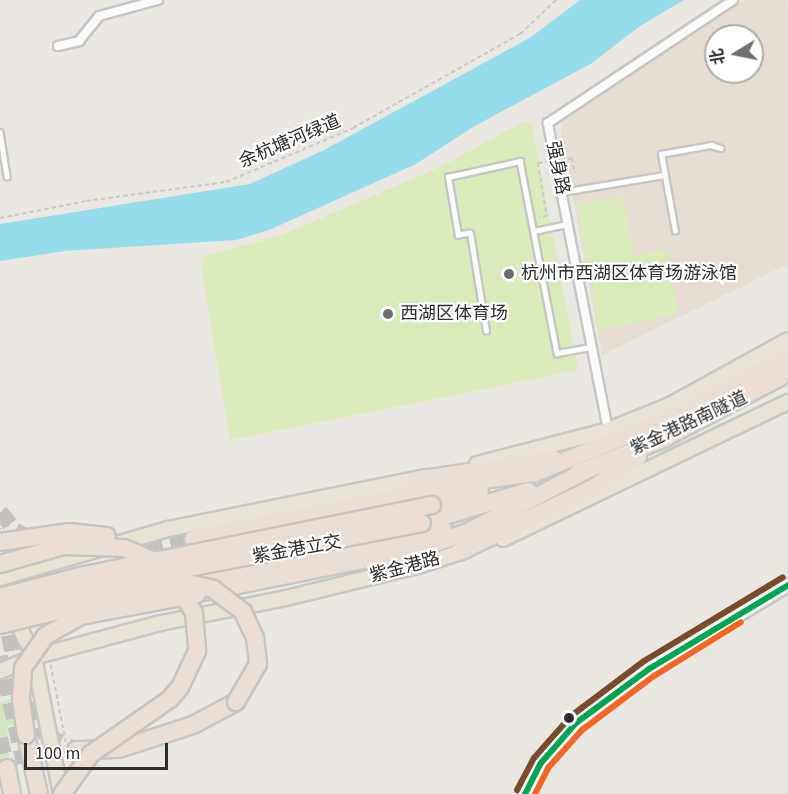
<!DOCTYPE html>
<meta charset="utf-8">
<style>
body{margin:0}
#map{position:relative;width:788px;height:794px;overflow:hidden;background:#eae7e2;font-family:"Source Sans 3","Noto Sans SC",sans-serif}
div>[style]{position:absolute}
.education>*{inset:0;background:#e5ddd1}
.green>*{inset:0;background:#d0e6bb}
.pitch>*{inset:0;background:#dbeab9}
.water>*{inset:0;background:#95dcec}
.highway-tunnel>*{height:16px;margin-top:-8px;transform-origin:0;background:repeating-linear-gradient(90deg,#c4c2be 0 16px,transparent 0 24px)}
.path>*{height:1.5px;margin-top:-0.75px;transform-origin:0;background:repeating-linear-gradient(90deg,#c8c8c8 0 4.5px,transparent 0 7.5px)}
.roads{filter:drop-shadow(2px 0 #c6c6c5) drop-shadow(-2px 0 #c6c6c5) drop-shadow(0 2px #c6c6c5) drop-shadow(0 -2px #c6c6c5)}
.lane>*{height:4.5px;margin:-2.25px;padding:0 2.25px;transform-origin:2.25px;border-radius:2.25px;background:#fcfbfb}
.street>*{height:8px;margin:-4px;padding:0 4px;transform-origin:4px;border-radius:4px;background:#fcfbfb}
.secondary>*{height:12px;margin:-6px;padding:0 6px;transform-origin:6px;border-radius:6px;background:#fcfbfb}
.primary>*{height:14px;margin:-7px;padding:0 7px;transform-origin:7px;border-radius:7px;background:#e8e2d4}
.highway>*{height:16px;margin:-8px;padding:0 8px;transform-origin:8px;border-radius:8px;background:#eaddd4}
.path-bridge>*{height:1.5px;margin-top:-0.75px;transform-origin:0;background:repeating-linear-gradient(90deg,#c8c8c8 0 4.5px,transparent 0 7.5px)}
.bridges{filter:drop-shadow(2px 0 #c6c4c3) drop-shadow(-2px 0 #c6c4c3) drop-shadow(0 2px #c6c4c3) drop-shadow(0 -2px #c6c4c3)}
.highway-bridge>*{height:16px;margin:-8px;padding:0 8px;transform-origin:8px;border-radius:8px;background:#eaddd4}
.bus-1>*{height:6px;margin:-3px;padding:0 3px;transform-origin:3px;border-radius:3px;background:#00a651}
.bus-2>*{height:6px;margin:-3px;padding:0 3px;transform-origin:3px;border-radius:3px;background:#f26522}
.bus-3>*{height:6px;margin:-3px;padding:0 3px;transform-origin:3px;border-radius:3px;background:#7a4b2a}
.dots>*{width:16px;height:16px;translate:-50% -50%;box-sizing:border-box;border:3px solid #fff;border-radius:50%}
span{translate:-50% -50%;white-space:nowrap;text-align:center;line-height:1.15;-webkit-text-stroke:4.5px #fff;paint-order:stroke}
.street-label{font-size:18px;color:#2d2d2d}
.poi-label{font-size:18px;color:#2d2d2d}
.left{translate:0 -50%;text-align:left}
.north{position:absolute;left:704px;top:24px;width:60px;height:60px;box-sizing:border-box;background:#fff;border:2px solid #ababab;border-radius:50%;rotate:260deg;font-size:16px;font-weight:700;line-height:24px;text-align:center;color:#2d2d2d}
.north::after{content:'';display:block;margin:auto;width:21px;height:27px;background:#6f6e6c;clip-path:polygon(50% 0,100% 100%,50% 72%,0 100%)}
.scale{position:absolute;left:24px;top:743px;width:144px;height:27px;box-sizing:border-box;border:3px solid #2d2d2d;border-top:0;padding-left:8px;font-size:18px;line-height:21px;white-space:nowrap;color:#2d2d2d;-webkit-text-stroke:4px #fff;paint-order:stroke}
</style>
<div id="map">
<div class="education">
<div style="clip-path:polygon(evenodd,745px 0,786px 0,788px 8px,788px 264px,602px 355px,561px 134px,562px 122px,671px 43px,745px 0,716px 36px,752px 36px,752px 72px,716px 72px,716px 36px)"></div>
</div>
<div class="green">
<div style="clip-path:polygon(18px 696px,18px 734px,11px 724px,7px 726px,9px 756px,7px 764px,0 767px,0 703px)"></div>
</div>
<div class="pitch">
<div style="clip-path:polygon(525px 121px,532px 124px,578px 370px,230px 440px,200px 258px,282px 235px,440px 167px)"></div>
<div style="clip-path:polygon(623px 196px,634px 256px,666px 250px,678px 313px,600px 330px,577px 205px)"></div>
</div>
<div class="water">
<div style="clip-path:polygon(580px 0,684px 0,640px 26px,592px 63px,473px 127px,416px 164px,269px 230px,236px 240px,65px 251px,0 261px,0 224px,250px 184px,324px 150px,482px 64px,531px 37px)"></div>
</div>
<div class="highway-tunnel">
<div style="left:0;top:512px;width:23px;rotate:50deg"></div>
<div style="left:15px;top:530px;width:25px;rotate:32deg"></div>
<div style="left:123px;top:551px;width:71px;rotate:-9.7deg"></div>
<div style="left:0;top:588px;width:96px;rotate:79.2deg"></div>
<div style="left:18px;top:682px;width:26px;rotate:69deg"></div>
<div style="left:27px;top:706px;width:35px;rotate:57deg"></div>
<div style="left:46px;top:735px;width:34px;rotate:27deg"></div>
<div style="left:0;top:656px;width:110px;rotate:77.4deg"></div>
<div style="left:0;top:738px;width:31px;rotate:77deg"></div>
</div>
<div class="path">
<div style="left:572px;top:158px;width:15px;rotate:79deg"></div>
<div style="left:538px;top:163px;width:54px;rotate:80.4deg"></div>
<div style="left:547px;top:216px;width:8px;rotate:166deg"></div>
<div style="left:0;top:218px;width:88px;rotate:-11.2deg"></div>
<div style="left:86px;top:201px;width:141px;rotate:-7.7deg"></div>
<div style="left:226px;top:182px;width:138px;rotate:-23deg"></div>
<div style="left:353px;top:128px;width:192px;rotate:-29.4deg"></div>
<div style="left:520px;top:34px;width:50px;rotate:-43.4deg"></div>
<div style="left:0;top:521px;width:9px;rotate:84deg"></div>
<div style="left:51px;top:665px;width:79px;rotate:79.1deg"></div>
</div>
<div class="roads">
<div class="lane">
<div style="left:0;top:132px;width:45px;rotate:81deg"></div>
<div style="left:562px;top:192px;width:103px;rotate:-9.5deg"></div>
<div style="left:534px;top:231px;width:35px;rotate:-12deg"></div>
<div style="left:675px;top:231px;width:78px;rotate:-100.3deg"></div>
<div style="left:661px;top:154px;width:51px;rotate:-10.2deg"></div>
<div style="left:711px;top:145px;width:10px;rotate:17deg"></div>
<div style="left:486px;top:331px;width:99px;rotate:-99.3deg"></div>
<div style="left:470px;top:233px;width:12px;rotate:171deg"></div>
<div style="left:458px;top:235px;width:59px;rotate:-99.8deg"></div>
<div style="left:448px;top:177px;width:74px;rotate:-12.5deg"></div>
<div style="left:520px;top:161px;width:196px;rotate:79.1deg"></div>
<div style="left:557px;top:353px;width:35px;rotate:-10deg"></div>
</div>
<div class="street">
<div style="left:58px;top:46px;width:22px;rotate:-13deg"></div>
<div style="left:79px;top:41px;width:32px;rotate:-51deg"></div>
<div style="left:99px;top:16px;width:61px;rotate:-15.2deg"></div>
<div style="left:608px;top:430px;width:313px;rotate:-101.1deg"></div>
<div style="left:548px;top:123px;width:222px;rotate:-33.6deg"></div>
</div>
<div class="secondary">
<div style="left:525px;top:794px;width:35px;rotate:-63deg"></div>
<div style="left:541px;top:763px;width:53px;rotate:-48.8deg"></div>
<div style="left:576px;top:723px;width:91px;rotate:-36.5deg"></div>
<div style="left:649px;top:669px;width:162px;rotate:-31.1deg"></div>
</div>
<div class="primary">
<div style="left:477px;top:464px;width:135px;rotate:-14.5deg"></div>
<div style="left:608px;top:430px;width:67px;rotate:-22deg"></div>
<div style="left:670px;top:405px;width:135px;rotate:-28.8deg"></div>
<div style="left:503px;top:539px;width:316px;rotate:-25.7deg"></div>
<div style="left:0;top:578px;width:175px;rotate:-16.3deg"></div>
<div style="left:168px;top:529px;width:263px;rotate:-11.4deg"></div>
<div style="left:12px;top:612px;width:50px;rotate:63.9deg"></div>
<div style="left:34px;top:657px;width:140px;rotate:78.9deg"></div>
<div style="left:0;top:671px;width:37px;rotate:-22deg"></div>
<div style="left:34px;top:657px;width:131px;rotate:-15deg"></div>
<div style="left:161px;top:623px;width:127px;rotate:-11.3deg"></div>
<div style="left:286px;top:598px;width:139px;rotate:-13.7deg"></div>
<div style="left:421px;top:565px;width:48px;rotate:-18.1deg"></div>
</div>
<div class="highway">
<div style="left:578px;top:473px;width:92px;rotate:-21.8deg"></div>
<div style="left:663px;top:439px;width:141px;rotate:-27.8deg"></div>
<div style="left:417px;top:480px;width:138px;rotate:-8.8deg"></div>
<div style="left:432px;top:505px;width:50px;rotate:-16.3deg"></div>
<div style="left:422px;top:523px;width:111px;rotate:-16.8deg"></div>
<div style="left:193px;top:539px;width:296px;rotate:-11.5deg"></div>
<div style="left:483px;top:480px;width:52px;rotate:-7.7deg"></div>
<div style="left:535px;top:473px;width:159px;rotate:-22.2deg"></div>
<div style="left:682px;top:413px;width:120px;rotate:-28.3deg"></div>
<div style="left:459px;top:552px;width:148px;rotate:-25.5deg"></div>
<div style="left:593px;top:488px;width:55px;rotate:-34.6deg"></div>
<div style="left:188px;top:583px;width:129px;rotate:-10.3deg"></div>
<div style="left:315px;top:560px;width:132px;rotate:-13.6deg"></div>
<div style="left:204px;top:592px;width:218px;rotate:-11.4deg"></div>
<div style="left:418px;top:549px;width:53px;rotate:-18.8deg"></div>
<div style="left:468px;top:532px;width:136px;rotate:-27.5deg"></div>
<div style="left:26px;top:735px;width:60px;rotate:77.6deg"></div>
<div style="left:76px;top:750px;width:43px;rotate:-1.3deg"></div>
<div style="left:119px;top:749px;width:78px;rotate:-18deg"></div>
<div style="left:193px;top:725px;width:49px;rotate:-28.1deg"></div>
<div style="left:7px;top:768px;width:26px;rotate:79deg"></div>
</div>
</div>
<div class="path-bridge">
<div style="left:538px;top:163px;width:34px;rotate:-8deg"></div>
</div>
<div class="bridges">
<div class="highway-bridge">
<div style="left:0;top:542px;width:70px;rotate:-8.2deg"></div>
<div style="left:69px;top:532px;width:38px;rotate:6deg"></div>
<div style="left:0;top:564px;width:66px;rotate:-15.7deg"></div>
<div style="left:64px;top:546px;width:60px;rotate:1.9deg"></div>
<div style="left:124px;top:548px;width:33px;rotate:23deg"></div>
<div style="left:154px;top:561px;width:21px;rotate:37deg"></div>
<div style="left:171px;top:574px;width:45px;rotate:59.5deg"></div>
<div style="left:194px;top:613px;width:38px;rotate:85deg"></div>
<div style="left:197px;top:651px;width:40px;rotate:115deg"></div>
<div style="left:180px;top:687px;width:16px;rotate:130deg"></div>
<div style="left:170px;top:699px;width:96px;rotate:145.2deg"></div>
<div style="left:91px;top:754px;width:49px;rotate:125.9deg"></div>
<div style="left:0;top:597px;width:83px;rotate:-14.7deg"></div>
<div style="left:80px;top:576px;width:359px;rotate:-11.4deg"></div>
<div style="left:0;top:611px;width:146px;rotate:-13.5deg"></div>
<div style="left:142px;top:577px;width:285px;rotate:-10.9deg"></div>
<div style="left:0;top:625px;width:168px;rotate:-13.5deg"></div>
<div style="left:163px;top:586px;width:25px;rotate:-7deg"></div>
<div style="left:188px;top:583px;width:26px;rotate:13deg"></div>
<div style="left:213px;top:589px;width:38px;rotate:37deg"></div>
<div style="left:243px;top:612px;width:29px;rotate:65deg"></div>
<div style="left:255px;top:638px;width:26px;rotate:83deg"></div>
<div style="left:258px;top:664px;width:44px;rotate:120.1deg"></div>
<div style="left:26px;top:735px;width:37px;rotate:-98deg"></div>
<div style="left:21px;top:698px;width:30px;rotate:-86deg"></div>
<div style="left:23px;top:668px;width:39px;rotate:-55deg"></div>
<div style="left:45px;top:636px;width:41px;rotate:-29.1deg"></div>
<div style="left:81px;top:616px;width:118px;rotate:-10.7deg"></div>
</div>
</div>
<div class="bus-1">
<div style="left:525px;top:794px;width:35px;rotate:-63deg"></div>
<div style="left:541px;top:763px;width:53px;rotate:-48.8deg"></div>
<div style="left:576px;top:723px;width:91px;rotate:-36.5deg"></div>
<div style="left:649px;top:669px;width:162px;rotate:-31.1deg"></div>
</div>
<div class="bus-2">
<div style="left:535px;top:794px;width:29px;rotate:-63deg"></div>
<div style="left:548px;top:768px;width:51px;rotate:-48.2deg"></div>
<div style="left:582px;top:730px;width:90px;rotate:-36.9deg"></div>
<div style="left:654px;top:676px;width:102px;rotate:-31.8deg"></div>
</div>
<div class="bus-3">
<div style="left:517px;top:790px;width:36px;rotate:-62deg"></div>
<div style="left:534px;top:758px;width:56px;rotate:-48.6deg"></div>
<div style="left:571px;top:716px;width:91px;rotate:-37deg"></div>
<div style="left:644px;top:661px;width:162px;rotate:-31.1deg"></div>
</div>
<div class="dots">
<div style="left:509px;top:274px;background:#6f6e6c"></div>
<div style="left:388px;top:314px;background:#6f6e6c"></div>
<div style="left:569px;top:718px;background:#2d2d2d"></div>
</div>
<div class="street-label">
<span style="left:290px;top:142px;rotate:-23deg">余杭塘河绿道</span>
<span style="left:557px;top:168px;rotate:79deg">强身路</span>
<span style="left:689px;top:424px;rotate:-25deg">紫金港路南隧道</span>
<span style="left:297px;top:550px;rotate:-10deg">紫金港立交</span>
<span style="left:405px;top:568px;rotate:-15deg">紫金港路</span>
</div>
<div class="poi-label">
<span class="left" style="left:521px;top:274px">杭州市西湖区体育场游泳馆</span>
<span class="left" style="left:400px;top:314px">西湖区体育场</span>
</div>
<div class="north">北</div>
<div class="scale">100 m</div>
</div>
